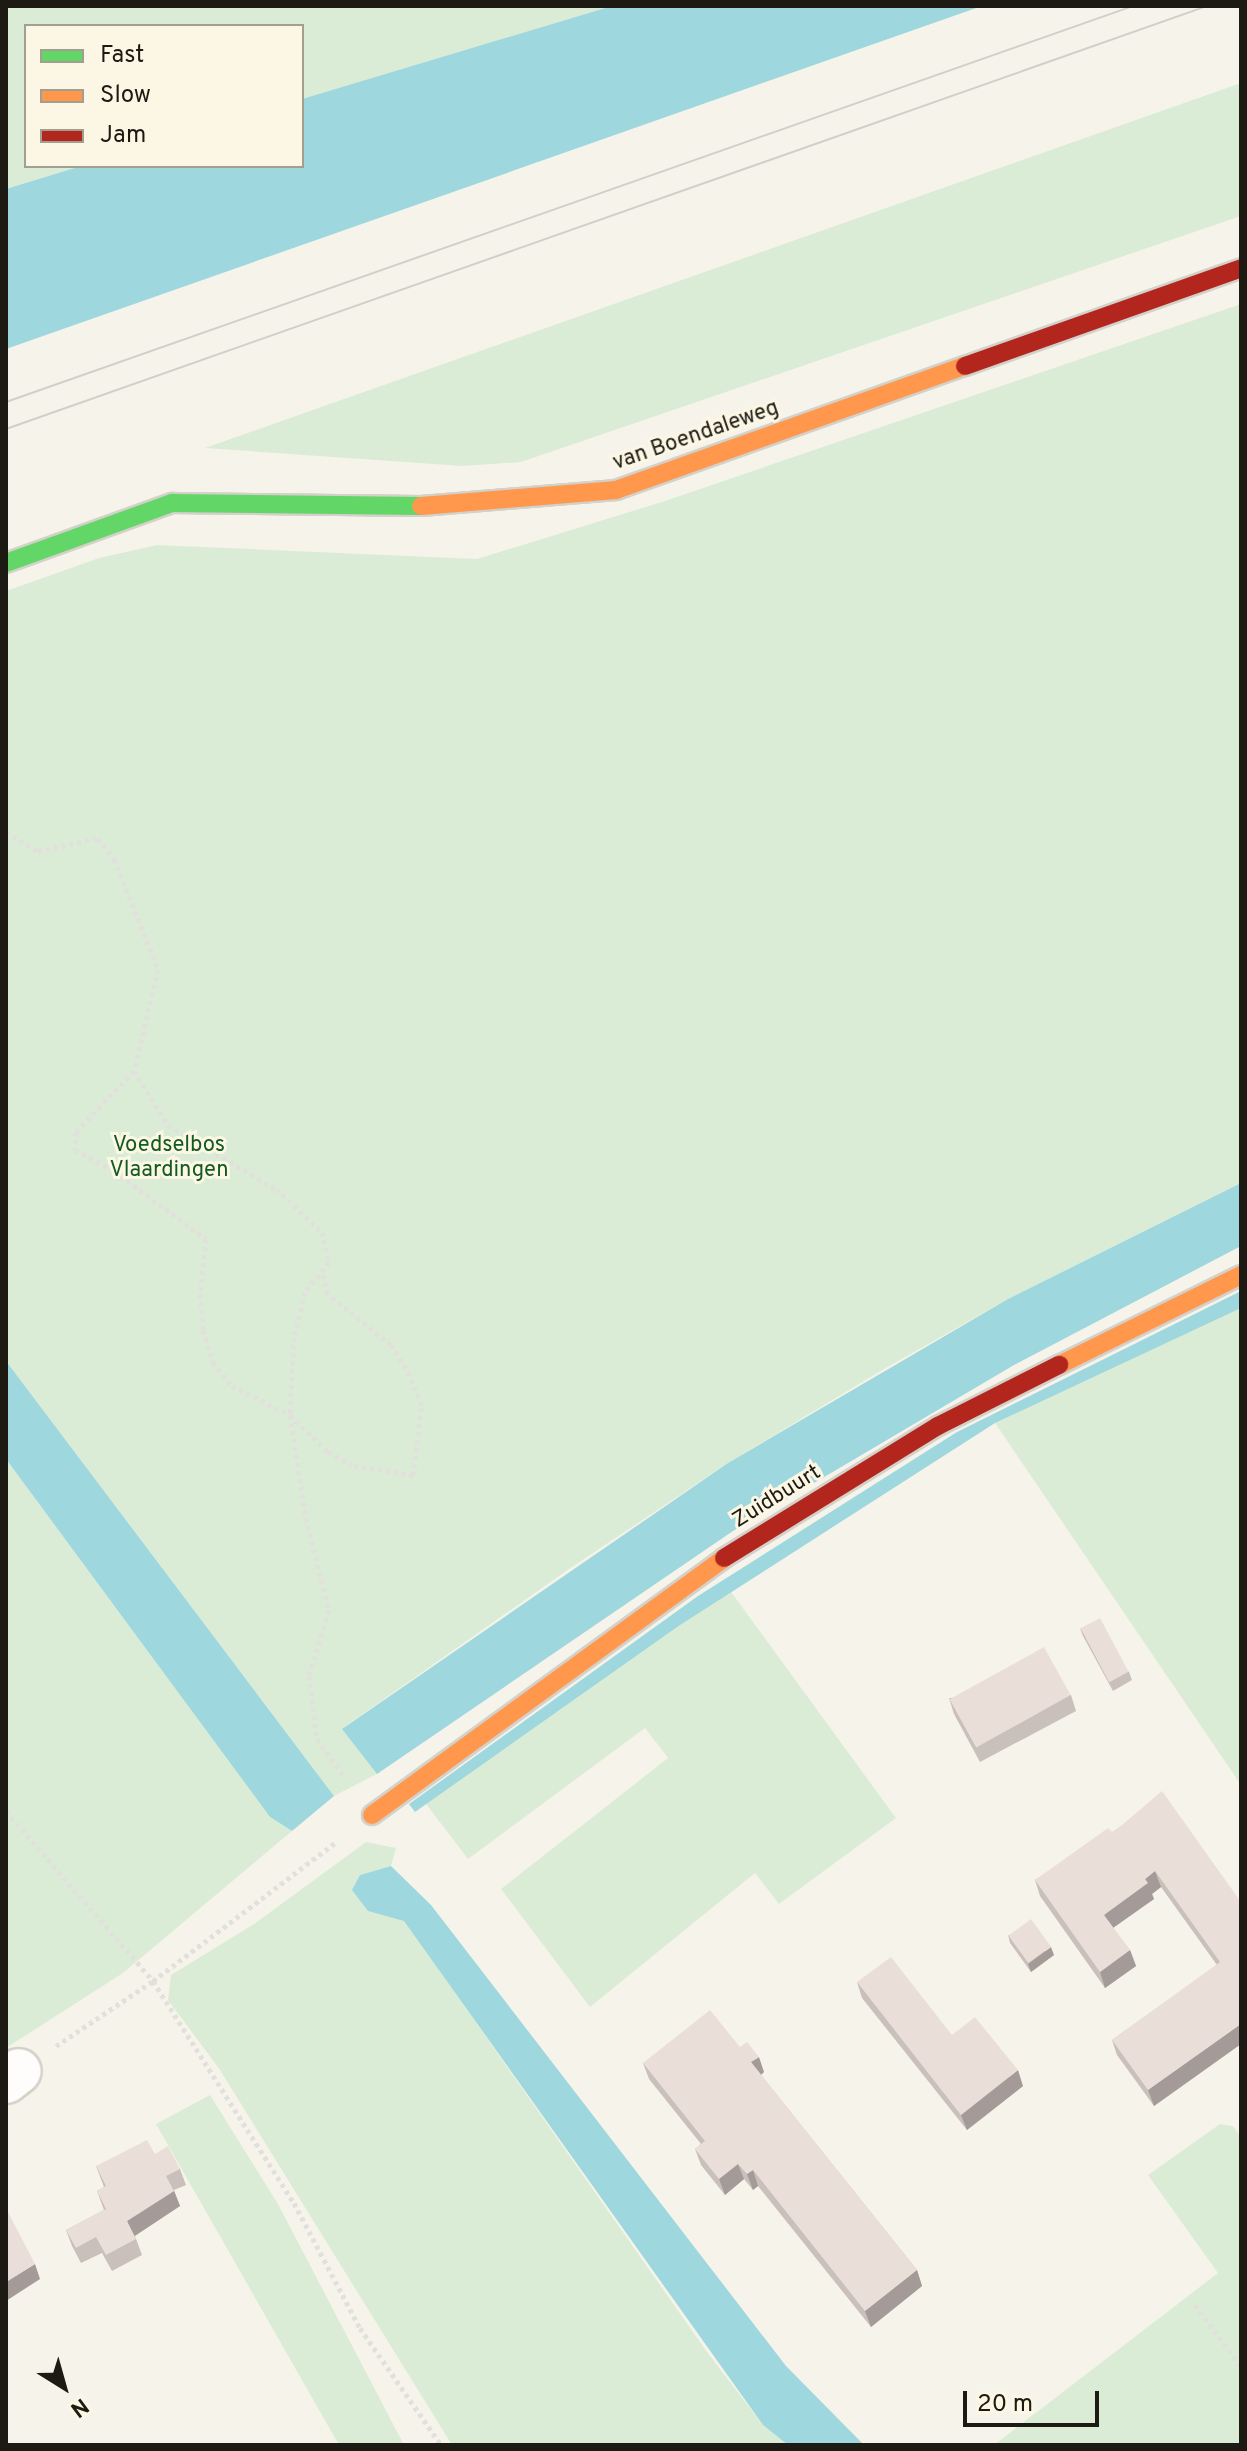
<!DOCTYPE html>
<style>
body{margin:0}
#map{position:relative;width:1247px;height:2451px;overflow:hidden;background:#f6f4ea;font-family:Overpass,sans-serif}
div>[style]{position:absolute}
.green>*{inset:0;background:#dbecd6}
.water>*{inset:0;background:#9ed7de}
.path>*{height:5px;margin-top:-2.5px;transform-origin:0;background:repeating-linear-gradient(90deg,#e1e0dc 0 4px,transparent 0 8px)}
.roads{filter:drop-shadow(2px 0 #d3d1c9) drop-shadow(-2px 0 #d3d1c9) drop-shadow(0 2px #d3d1c9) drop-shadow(0 -2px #d3d1c9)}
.street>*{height:44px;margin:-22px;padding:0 22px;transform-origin:22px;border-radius:22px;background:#fefdfc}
.fast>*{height:18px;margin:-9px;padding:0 9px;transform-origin:9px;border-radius:9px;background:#63d668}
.slow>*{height:18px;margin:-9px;padding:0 9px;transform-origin:9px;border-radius:9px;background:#ff974d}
.jam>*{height:18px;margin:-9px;padding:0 9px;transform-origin:9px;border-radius:9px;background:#b3261e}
.tram>*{height:2px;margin:-1px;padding:0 1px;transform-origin:1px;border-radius:1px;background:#cfcfcb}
.wall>*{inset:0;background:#c9bfbb}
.shaded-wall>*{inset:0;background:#a49b98}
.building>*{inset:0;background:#eaded9;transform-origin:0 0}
span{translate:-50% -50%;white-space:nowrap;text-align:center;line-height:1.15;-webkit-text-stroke:6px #fcf7e4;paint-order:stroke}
.street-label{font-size:22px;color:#1c1a13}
.park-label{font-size:22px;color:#145b22}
.frame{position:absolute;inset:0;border:8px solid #1c1a13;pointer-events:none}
.legend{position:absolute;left:24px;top:24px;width:280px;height:144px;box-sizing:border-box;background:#fcf7e4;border:2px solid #a29f90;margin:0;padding:10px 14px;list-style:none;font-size:24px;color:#1c1a13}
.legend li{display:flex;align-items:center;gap:16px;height:40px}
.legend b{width:40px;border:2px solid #a29f90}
.north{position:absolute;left:24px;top:2347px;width:80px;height:80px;-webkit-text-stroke:6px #fcf7e4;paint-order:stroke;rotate:143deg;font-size:22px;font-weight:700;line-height:32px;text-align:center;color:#1c1a13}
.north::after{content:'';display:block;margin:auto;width:28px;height:36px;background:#1c1a13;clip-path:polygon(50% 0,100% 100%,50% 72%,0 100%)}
.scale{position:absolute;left:963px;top:2391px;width:136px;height:36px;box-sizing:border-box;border:4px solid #1c1a13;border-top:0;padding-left:10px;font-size:24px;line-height:28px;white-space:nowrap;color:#1c1a13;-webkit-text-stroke:6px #fcf7e4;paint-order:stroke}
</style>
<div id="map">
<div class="green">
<div style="clip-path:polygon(6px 6px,612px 6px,302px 99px,302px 26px,26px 26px,26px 166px,81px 166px,6px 189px)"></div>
<div style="clip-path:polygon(1241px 83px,1241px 216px,521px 462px,462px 466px,205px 448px)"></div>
<div style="clip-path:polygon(1241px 304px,1241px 1183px,1008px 1299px,884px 1369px,728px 1463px,569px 1569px,343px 1728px,377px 1774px,334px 1796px,6px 1361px,6px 591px,99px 558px,157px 545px,477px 559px,665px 501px)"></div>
<div style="clip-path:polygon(1241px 1293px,1241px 1785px,995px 1423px)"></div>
<div style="clip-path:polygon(6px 1459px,270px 1817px,292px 1831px,123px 1973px,6px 2048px)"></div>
<div style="clip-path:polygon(726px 1585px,896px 1818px,779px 1904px,755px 1873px,590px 2007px,501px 1889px,668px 1758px,645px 1728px,468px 1859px,423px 1800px)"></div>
<div style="clip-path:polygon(366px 1842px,396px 1848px,391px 1866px,360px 1875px,368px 1911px,404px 1920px,707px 2352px,763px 2425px,788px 2445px,452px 2445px,220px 2070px,168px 2000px,171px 1975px,254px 1924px)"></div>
<div style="clip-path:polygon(210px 2095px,278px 2204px,404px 2445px,339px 2445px,156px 2124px)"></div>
<div style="clip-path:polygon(1220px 2124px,1233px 2126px,1241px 2137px,1241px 2445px,994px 2445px,1218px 2273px,1148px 2175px)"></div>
</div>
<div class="water">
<div style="clip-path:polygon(612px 6px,982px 6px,6px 349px,6px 189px,81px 166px,302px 166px,302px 99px)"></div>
<div style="clip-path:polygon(1241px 1183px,1241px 1246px,1014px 1365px,733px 1531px,377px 1774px,342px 1729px,728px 1463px,1008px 1299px)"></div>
<div style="clip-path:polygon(1241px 1291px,1241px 1308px,995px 1423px,680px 1625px,415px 1812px,409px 1804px,698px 1596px,957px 1432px)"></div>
<div style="clip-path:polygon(6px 1361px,334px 1796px,292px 1831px,270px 1817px,6px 1459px)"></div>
<div style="clip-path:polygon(391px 1866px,431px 1905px,786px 2366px,864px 2445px,788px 2445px,763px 2425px,404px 1921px,368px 1911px,352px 1890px,360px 1875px)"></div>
</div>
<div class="path">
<div style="left:6px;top:832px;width:37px;rotate:31deg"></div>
<div style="left:38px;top:851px;width:61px;rotate:-12.2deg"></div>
<div style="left:98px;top:838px;width:26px;rotate:53deg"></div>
<div style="left:114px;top:859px;width:118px;rotate:68.2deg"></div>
<div style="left:158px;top:969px;width:105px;rotate:103.2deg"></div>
<div style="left:134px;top:1071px;width:64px;rotate:57.8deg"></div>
<div style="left:168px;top:1125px;width:126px;rotate:30.7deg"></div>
<div style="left:276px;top:1189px;width:63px;rotate:43.1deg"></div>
<div style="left:322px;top:1232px;width:31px;rotate:77deg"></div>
<div style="left:329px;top:1262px;width:38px;rotate:129deg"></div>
<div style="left:305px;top:1292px;width:46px;rotate:103.7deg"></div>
<div style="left:294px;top:1337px;width:78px;rotate:92.9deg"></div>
<div style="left:290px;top:1415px;width:104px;rotate:81.2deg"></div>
<div style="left:306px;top:1518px;width:95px;rotate:76deg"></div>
<div style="left:329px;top:1610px;width:69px;rotate:106.9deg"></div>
<div style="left:309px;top:1676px;width:64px;rotate:82.8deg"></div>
<div style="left:317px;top:1739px;width:49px;rotate:54.1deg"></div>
<div style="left:134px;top:1071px;width:84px;rotate:133.6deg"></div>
<div style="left:76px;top:1132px;width:18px;rotate:93deg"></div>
<div style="left:75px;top:1150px;width:44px;rotate:28.3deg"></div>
<div style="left:114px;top:1171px;width:114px;rotate:36.5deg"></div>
<div style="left:206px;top:1239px;width:55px;rotate:96.2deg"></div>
<div style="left:200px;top:1294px;width:36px;rotate:85deg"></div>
<div style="left:203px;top:1330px;width:34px;rotate:73deg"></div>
<div style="left:213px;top:1362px;width:31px;rotate:52deg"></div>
<div style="left:232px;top:1386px;width:65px;rotate:26.6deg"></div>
<div style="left:290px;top:1415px;width:53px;rotate:44.2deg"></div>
<div style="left:328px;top:1452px;width:30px;rotate:28deg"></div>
<div style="left:354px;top:1466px;width:60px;rotate:8.7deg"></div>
<div style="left:413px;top:1475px;width:71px;rotate:-82.7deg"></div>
<div style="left:422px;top:1405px;width:40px;rotate:-113.4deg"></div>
<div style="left:406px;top:1368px;width:27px;rotate:-123deg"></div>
<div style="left:391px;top:1345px;width:81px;rotate:-141deg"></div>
<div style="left:328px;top:1294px;width:23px;rotate:-105deg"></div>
<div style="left:6px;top:1811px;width:225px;rotate:49.1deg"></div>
<div style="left:153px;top:1981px;width:263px;rotate:57.6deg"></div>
<div style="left:294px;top:2203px;width:141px;rotate:62.2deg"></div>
<div style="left:360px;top:2328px;width:142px;rotate:55.3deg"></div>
<div style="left:56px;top:2046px;width:117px;rotate:-33.8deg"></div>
<div style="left:153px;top:1981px;width:230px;rotate:-37.2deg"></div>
<div style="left:1195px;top:2305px;width:76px;rotate:53deg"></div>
</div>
<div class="roads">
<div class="street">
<div style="left:6px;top:2081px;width:16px;rotate:-38deg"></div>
</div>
<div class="fast">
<div style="left:6px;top:563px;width:177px;rotate:-19.9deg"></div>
<div style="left:172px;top:503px;width:249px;rotate:0.7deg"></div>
</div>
<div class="slow">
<div style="left:421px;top:506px;width:196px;rotate:-4.7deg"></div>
<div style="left:616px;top:490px;width:370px;rotate:-19.6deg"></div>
<div style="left:1059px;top:1365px;width:203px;rotate:-26.3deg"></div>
<div style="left:372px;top:1815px;width:436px;rotate:-36.1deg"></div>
</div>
<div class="jam">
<div style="left:965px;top:366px;width:293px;rotate:-19.5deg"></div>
<div style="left:724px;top:1558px;width:251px;rotate:-31.7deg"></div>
<div style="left:938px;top:1426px;width:136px;rotate:-26.8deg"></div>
</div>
</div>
<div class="tram">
<div style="left:6px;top:402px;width:1195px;rotate:-19.36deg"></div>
<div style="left:6px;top:429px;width:1273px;rotate:-19.4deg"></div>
</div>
<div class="wall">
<div style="clip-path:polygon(1080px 1628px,1129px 1672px,1132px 1680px,1113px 1691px,1083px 1636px)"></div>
<div style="clip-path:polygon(1071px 1695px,1076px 1711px,980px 1762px,954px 1714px,949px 1698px)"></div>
<div style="clip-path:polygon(1112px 1832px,1241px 1902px,1241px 2044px,1154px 2106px,1117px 2055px,1112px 2040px,1217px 1965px,1161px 1887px,1152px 1894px,1154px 1899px,1113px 1928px,1130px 1950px,1136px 1966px,1105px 1988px,1040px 1896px,1035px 1880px)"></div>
<div style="clip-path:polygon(1008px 1935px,1054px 1955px,1031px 1972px,1010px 1943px)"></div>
<div style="clip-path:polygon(857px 1982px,952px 2035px,1023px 2086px,967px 2130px,862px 1998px)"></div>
<div style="clip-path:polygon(740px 2047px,764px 2072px,761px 2075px,917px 2270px,922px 2286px,871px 2327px,758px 2186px,753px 2190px,744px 2179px,725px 2195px,701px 2165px,695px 2149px,701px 2144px,649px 2079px,643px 2063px)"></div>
<div style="clip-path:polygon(155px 2154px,180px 2169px,186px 2185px,174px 2190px,180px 2206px,135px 2236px,142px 2255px,112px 2271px,102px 2253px,81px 2263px,72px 2246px,66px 2230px,104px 2210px,97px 2191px,104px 2187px,96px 2166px)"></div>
</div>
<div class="shaded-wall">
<div style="clip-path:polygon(1155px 1871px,1161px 1887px,1152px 1894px,1154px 1899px,1110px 1930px,1104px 1915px)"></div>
<div style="clip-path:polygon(1051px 1947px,1054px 1955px,1031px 1972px,1028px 1964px)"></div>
<div style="clip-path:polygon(1130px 1950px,1136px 1966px,1105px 1988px,1100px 1972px)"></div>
<div style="clip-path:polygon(1241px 2024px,1241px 2044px,1154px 2106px,1148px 2090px)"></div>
<div style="clip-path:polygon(759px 2057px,764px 2072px,757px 2078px,751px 2062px)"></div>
<div style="clip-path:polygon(1018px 2070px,1023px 2086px,967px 2130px,961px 2115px)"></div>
<div style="clip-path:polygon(738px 2164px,744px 2179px,725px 2195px,719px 2179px)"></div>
<div style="clip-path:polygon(753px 2170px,758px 2186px,753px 2190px,747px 2174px)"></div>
<div style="clip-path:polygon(174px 2191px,180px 2206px,133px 2237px,127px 2221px)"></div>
<div style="clip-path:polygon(35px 2264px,40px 2279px,6px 2301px,6px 2282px)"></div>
<div style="clip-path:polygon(917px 2270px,922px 2286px,871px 2327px,865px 2311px)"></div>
</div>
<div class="building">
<div style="left:1100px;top:1618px;width:61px;height:22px;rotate:62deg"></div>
<div style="left:1044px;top:1647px;width:55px;height:108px;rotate:61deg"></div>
<div style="clip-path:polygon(1162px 1791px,1241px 1902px,1241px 2024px,1148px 2090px,1112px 2040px,1220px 1962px,1155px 1871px,1145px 1879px,1148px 1883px,1104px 1915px,1130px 1950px,1100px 1972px,1035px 1880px,1108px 1828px,1112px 1832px,1122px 1825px)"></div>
<div style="left:1031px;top:1919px;width:34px;height:28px;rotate:54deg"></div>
<div style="clip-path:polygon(891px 1957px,952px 2035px,975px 2017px,1018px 2070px,961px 2115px,857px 1982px)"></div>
<div style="clip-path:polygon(710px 2010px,740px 2047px,747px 2042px,759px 2057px,751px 2062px,917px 2270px,865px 2311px,753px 2170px,747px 2174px,738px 2164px,719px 2179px,695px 2149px,705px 2141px,643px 2063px)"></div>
<div style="clip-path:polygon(147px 2140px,155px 2154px,168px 2146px,180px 2169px,166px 2176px,174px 2191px,127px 2221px,136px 2239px,106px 2255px,96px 2237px,76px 2248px,66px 2230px,106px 2209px,97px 2191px,106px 2186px,96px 2166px)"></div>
<div style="clip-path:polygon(8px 2212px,35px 2264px,6px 2282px,6px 2213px)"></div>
</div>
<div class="street-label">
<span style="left:696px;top:436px;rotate:-19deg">van Boendaleweg</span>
<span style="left:777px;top:1497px;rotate:-32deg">Zuidbuurt</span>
</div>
<div class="park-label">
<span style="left:169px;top:1158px">Voedselbos<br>Vlaardingen</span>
</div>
<div class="frame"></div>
<ul class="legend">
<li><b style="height:10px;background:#63d668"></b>Fast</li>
<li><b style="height:10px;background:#ff974d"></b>Slow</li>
<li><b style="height:10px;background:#b3261e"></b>Jam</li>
</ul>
<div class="north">N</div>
<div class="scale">20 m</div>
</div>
